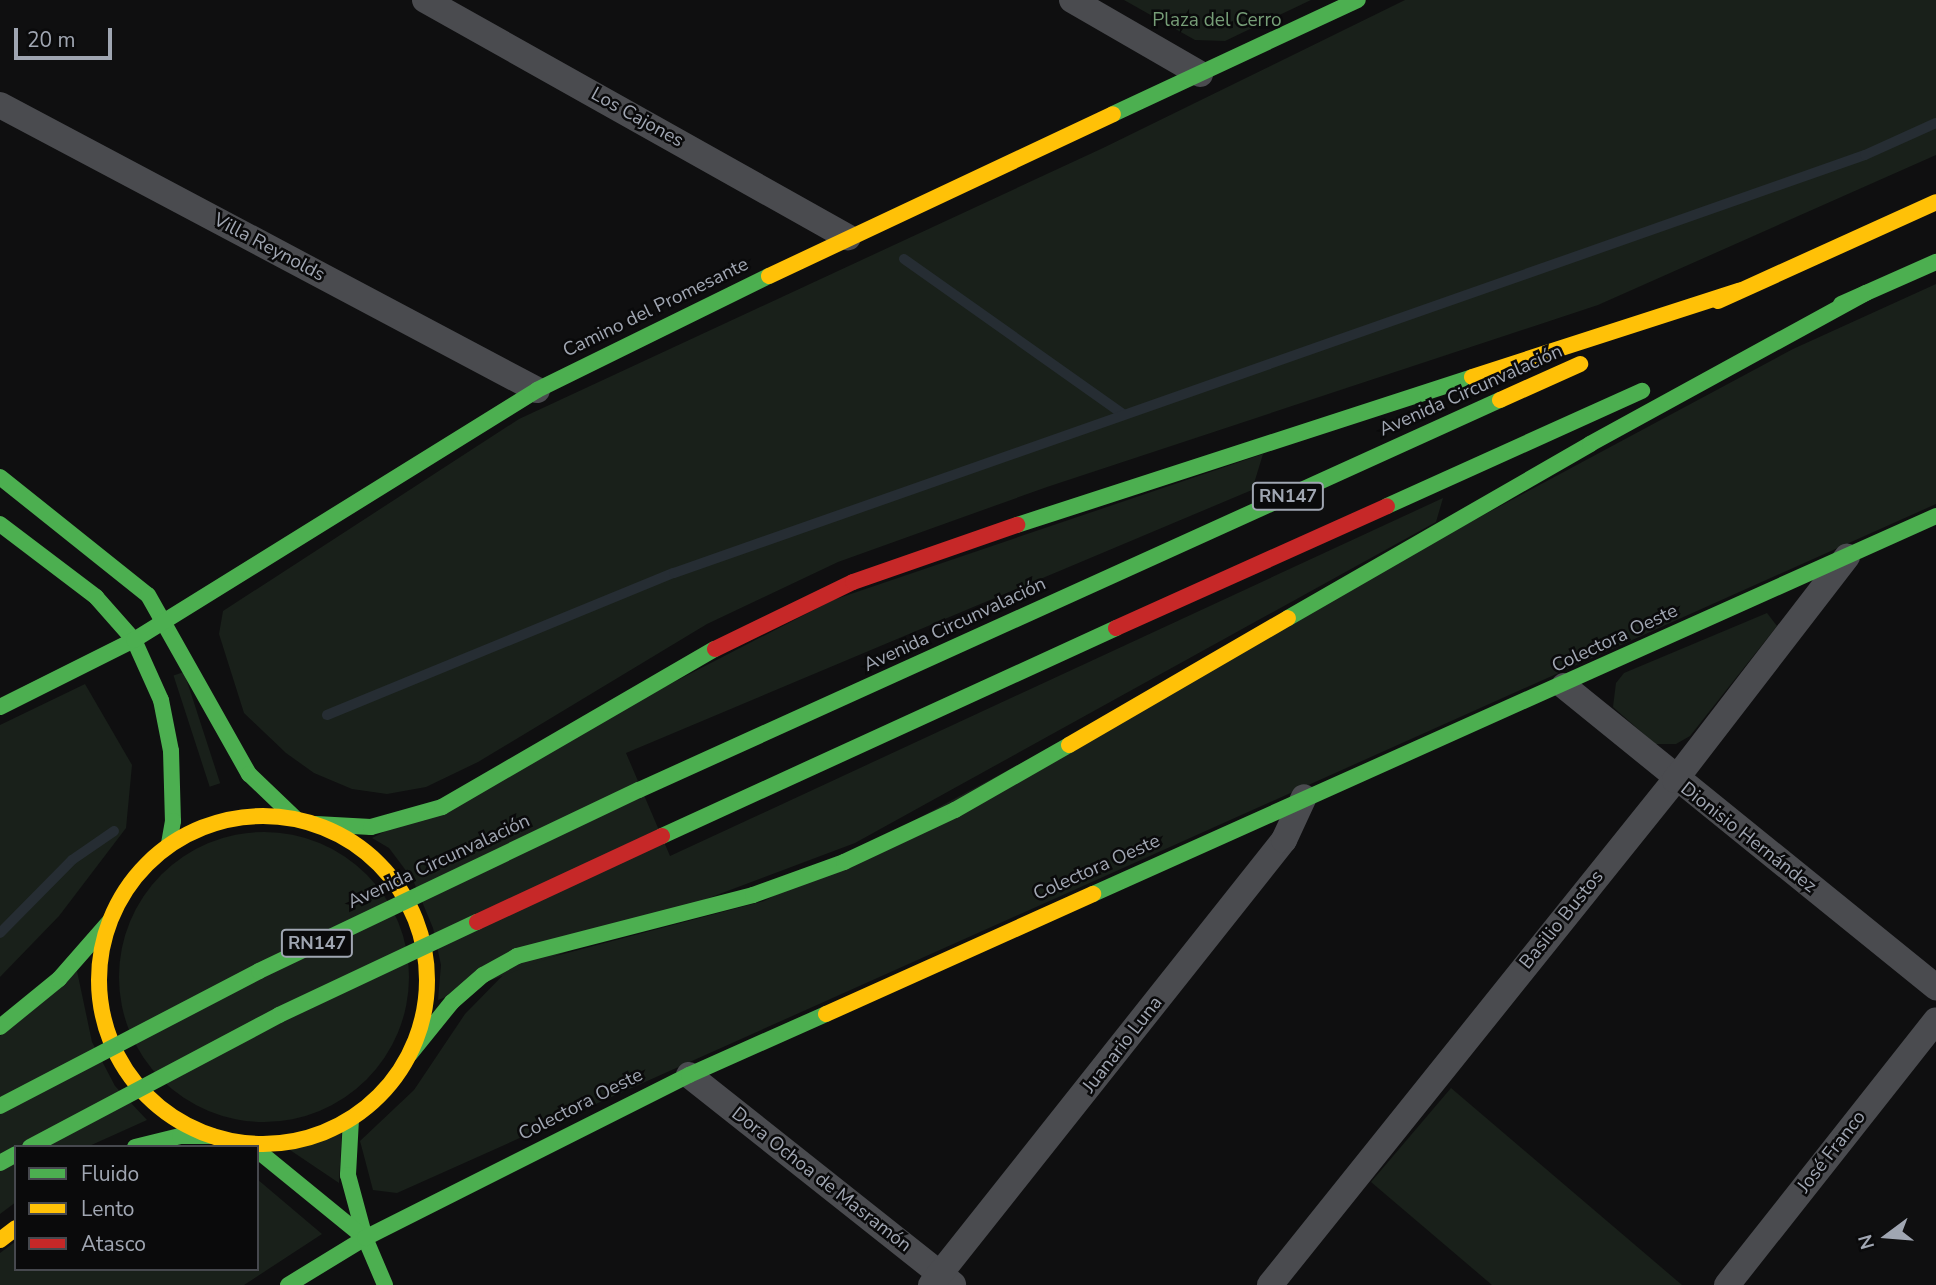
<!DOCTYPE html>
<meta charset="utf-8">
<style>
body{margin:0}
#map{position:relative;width:1936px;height:1285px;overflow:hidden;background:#0f0f10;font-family:"Nunito Sans",sans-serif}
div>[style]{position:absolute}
.green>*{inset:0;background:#19201a;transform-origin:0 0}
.round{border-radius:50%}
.stream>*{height:10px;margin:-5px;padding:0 5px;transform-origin:5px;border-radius:5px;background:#262d33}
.street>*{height:26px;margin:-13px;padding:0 13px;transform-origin:13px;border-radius:13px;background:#4a4b4f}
.fast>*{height:16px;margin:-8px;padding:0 8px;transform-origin:8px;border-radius:8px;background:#4caf50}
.slow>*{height:16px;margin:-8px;padding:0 8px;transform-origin:8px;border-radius:8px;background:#ffc107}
.slow>.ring{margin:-8px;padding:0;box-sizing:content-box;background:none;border:16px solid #ffc107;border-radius:50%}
.jam>*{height:16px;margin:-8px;padding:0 8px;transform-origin:8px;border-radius:8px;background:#c62828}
.fast-bridge>*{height:16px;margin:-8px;padding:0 8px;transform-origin:8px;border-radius:8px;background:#4caf50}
.jam-bridge>*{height:16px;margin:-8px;padding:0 8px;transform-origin:8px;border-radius:8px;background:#c62828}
span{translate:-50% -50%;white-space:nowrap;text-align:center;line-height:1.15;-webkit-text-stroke:5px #0a0a0b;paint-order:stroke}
.shield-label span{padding:2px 5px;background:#0a0a0b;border:2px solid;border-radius:5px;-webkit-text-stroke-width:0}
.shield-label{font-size:18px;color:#a0a6b2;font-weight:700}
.park-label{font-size:19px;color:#769d77}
.street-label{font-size:19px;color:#a0a6b2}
.legend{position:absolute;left:14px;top:1145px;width:245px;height:126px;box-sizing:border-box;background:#0a0a0b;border:2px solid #46484e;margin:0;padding:9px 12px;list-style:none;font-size:21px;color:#a0a6b2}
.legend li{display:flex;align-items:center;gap:14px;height:35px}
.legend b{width:35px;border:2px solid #46484e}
.north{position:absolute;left:1852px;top:1201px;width:70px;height:70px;-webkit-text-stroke:5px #0a0a0b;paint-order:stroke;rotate:254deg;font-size:19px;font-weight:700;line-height:28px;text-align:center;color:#a0a6b2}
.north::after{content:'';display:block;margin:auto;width:24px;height:32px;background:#a0a6b2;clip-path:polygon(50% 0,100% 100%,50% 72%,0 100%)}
.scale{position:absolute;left:14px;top:28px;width:98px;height:32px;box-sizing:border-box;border:4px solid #a0a6b2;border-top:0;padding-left:9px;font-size:21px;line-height:24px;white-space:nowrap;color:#a0a6b2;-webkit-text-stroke:5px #0a0a0b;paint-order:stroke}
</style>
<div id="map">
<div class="green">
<div style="clip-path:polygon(1124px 0,1311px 0,1225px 41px,1195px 40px)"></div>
<div style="clip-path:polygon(1405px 0,1936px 0,1936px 155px,1598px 305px,1047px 487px,838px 562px,707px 624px,478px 762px,426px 787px,387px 794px,352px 789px,314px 773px,286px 753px,244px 713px,219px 634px,223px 611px,519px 419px,1103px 148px)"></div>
<div style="clip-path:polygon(1936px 284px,1936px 504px,397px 1193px,373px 1190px,360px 1141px,414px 1090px,465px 1014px,510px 968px,764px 901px,1793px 349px)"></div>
<div style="clip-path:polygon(1263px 454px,1252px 490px,626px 753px,670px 856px,1443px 498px,1436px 522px,855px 843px,438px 1000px,441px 965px,433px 928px,413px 880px,389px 848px,372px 838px,833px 600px)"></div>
<div style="clip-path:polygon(1767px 613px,1777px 626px,1690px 736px,1676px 744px,1655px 744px,1613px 707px,1616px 683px,1624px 673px)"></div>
<div style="left:184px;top:672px;width:117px;height:11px;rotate:72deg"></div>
<div style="clip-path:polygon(85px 684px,132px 765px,126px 828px,59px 916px,0 977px,0 725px)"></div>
<div class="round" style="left:119px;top:832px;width:290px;height:290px"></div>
<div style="clip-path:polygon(77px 971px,92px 1042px,115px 1086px,147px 1120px,87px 1147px,16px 1147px,16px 1202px,0 1214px,0 1036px)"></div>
<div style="clip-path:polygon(1451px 1088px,1682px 1285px,1492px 1285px,1371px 1182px)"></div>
<div style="clip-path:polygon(342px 1127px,339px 1183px,287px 1148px,315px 1140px)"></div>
<div style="clip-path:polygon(257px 1179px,322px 1234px,244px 1285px,0 1285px,0 1253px,16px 1241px,16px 1269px,257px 1269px)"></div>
</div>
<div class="stream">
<div style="left:904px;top:259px;width:268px;rotate:35.3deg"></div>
<div style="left:327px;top:715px;width:375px;rotate:-22.3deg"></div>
<div style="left:674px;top:573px;width:1262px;rotate:-19.34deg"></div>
<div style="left:1865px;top:155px;width:78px;rotate:-24.3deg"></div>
<div style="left:0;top:933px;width:103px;rotate:-45.4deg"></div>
<div style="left:72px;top:860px;width:51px;rotate:-34.6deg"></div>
</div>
<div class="street">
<div style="left:425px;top:0;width:485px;rotate:29.3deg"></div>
<div style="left:1072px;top:0;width:148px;rotate:30deg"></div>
<div style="left:0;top:105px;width:608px;rotate:27.96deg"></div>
<div style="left:1564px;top:686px;width:479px;rotate:39deg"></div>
<div style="left:689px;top:1075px;width:337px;rotate:38.4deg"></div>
<div style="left:931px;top:1285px;width:568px;rotate:-51.58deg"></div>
<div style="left:1284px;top:840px;width:47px;rotate:-65.1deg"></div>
<div style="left:1270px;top:1285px;width:647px;rotate:-51.27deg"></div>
<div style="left:1675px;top:780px;width:282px;rotate:-52.4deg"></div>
<div style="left:1727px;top:1285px;width:337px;rotate:-51.7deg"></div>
</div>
<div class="fast">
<div style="left:1113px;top:114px;width:270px;rotate:-25deg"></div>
<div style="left:1841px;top:304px;width:104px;rotate:-23.9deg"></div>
<div style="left:0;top:477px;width:189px;rotate:38.6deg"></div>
<div style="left:148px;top:595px;width:206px;rotate:60.6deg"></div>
<div style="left:249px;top:774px;width:64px;rotate:43.7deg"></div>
<div style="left:1387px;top:506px;width:280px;rotate:-24.3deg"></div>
<div style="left:0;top:524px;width:121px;rotate:37.2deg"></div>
<div style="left:96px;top:597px;width:57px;rotate:48.5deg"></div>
<div style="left:134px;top:640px;width:66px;rotate:65.8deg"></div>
<div style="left:161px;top:700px;width:52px;rotate:78.9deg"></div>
<div style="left:171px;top:751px;width:70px;rotate:88.4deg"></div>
<div style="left:173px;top:821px;width:23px;rotate:100deg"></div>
<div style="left:1017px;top:525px;width:478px;rotate:-18deg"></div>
<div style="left:1288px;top:618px;width:349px;rotate:-29.9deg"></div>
<div style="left:1590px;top:444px;width:315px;rotate:-28.7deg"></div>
<div style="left:0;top:707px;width:150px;rotate:-26.6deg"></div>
<div style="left:134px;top:640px;width:474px;rotate:-31.8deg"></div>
<div style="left:537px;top:390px;width:258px;rotate:-26.2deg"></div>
<div style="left:639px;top:790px;width:945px;rotate:-24.37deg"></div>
<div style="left:316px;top:824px;width:55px;rotate:3.1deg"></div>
<div style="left:371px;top:827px;width:74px;rotate:-15.7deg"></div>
<div style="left:442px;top:807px;width:315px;rotate:-30.1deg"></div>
<div style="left:662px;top:836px;width:499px;rotate:-24.6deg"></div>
<div style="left:1093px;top:894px;width:924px;rotate:-24.15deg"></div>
<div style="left:0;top:1027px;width:76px;rotate:-39.1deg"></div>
<div style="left:59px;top:979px;width:76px;rotate:-48.7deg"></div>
<div style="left:410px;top:1054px;width:67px;rotate:-51.1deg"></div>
<div style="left:452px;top:1002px;width:41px;rotate:-41.1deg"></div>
<div style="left:483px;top:975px;width:39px;rotate:-29deg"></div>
<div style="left:517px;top:956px;width:244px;rotate:-14.5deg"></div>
<div style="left:753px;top:895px;width:97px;rotate:-19.9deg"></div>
<div style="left:844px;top:862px;width:123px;rotate:-25.1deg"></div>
<div style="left:955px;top:810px;width:131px;rotate:-29.7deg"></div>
<div style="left:351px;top:1119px;width:56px;rotate:93.1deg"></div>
<div style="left:348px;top:1175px;width:65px;rotate:74.9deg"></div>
<div style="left:365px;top:1238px;width:51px;rotate:66.9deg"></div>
<div style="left:135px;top:1147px;width:46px;rotate:-13.7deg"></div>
<div style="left:180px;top:1136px;width:32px"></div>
<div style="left:257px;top:1150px;width:139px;rotate:39.2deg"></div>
<div style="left:0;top:1163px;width:18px;rotate:-29deg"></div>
<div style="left:288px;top:1285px;width:90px;rotate:-31.4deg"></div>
<div style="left:365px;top:1238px;width:363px;rotate:-26.7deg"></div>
<div style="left:689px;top:1075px;width:150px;rotate:-24deg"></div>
</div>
<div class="slow">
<div style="left:769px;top:276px;width:380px;rotate:-25.2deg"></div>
<div style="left:1718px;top:301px;width:239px;rotate:-24.4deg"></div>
<div style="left:1472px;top:377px;width:281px;rotate:-17.9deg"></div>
<div style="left:1500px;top:400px;width:88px;rotate:-24.2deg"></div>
<div style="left:1069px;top:745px;width:253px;rotate:-30.1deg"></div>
<div class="ring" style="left:99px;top:816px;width:312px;height:312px"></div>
<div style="left:826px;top:1014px;width:293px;rotate:-24.2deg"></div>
<div style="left:0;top:1240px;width:20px;rotate:-37deg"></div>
</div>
<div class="jam">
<div style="left:1116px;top:628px;width:297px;rotate:-24.2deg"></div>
<div style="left:715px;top:649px;width:153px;rotate:-25.9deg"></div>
<div style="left:853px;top:582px;width:174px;rotate:-19.2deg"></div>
</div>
<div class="fast-bridge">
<div style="left:0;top:1106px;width:292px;rotate:-27.5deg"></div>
<div style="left:259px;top:971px;width:421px;rotate:-25.5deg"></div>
<div style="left:30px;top:1147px;width:282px;rotate:-27.9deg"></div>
<div style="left:279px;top:1015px;width:219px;rotate:-25.2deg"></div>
</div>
<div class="jam-bridge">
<div style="left:477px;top:922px;width:204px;rotate:-24.9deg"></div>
</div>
<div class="shield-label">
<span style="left:1288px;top:496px">RN147</span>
<span style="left:317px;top:943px">RN147</span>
</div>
<div class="park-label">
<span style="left:1217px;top:21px">Plaza del Cerro</span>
</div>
<div class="street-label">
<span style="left:637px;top:118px;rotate:29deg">Los Cajones</span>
<span style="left:269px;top:248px;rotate:28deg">Villa Reynolds</span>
<span style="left:656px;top:308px;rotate:-26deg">Camino del Promesante</span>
<span style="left:1471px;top:391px;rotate:-24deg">Avenida Circunvalación</span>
<span style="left:955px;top:625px;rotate:-25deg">Avenida Circunvalación</span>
<span style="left:1615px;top:639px;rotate:-25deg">Colectora Oeste</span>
<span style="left:1748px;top:838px;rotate:38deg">Dionisio Hernández</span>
<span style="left:439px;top:862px;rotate:-25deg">Avenida Circunvalación</span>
<span style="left:1097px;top:868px;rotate:-24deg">Colectora Oeste</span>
<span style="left:1562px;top:920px;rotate:-51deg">Basilio Bustos</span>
<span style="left:1123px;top:1045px;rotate:-52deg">Juanario Luna</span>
<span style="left:581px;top:1105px;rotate:-27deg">Colectora Oeste</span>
<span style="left:1832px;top:1152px;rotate:-52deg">José Franco</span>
<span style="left:821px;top:1180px;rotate:38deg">Dora Ochoa de Masramón</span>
</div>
<ul class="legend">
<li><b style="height:9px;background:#4caf50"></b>Fluido</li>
<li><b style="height:9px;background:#ffc107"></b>Lento</li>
<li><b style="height:9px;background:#c62828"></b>Atasco</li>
</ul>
<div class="north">N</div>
<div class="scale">20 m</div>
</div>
